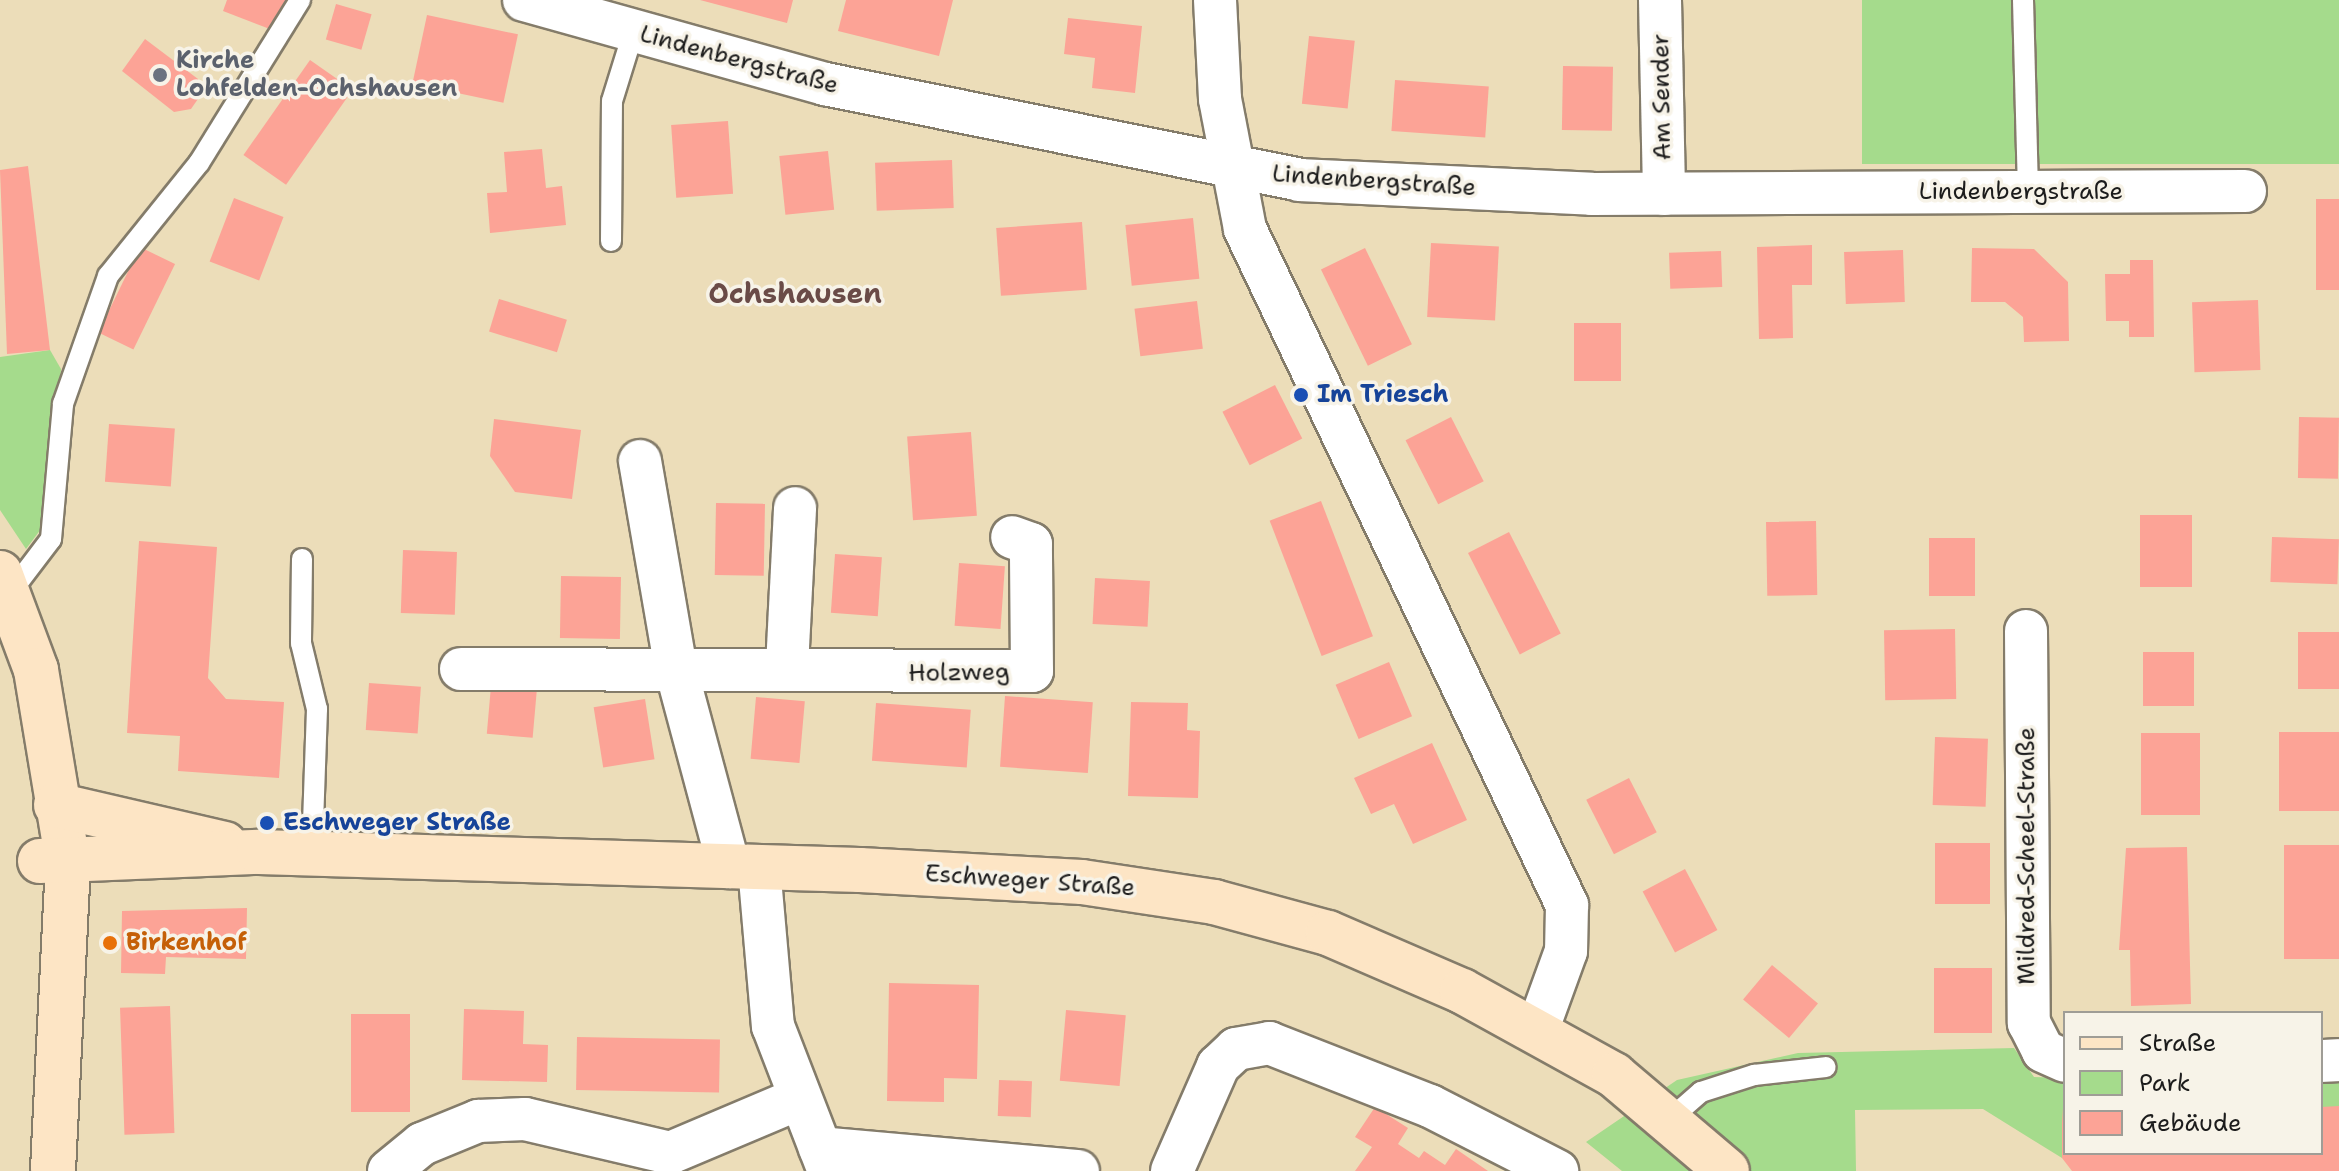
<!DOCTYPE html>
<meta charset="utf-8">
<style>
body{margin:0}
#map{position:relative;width:2339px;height:1171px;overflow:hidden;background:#ecddb9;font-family:"Shantell Sans",sans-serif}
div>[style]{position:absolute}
.green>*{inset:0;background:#a5db8c;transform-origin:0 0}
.building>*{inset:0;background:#fca396;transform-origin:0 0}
.roads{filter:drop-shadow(2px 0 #847c6a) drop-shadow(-2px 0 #847c6a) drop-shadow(0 2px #847c6a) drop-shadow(0 -2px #847c6a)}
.service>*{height:20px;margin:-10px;padding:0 10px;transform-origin:10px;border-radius:10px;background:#fff}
.minor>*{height:42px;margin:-21px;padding:0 21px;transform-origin:21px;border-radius:21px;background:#fff}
.secondary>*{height:44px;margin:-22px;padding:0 22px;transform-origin:22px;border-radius:22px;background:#fde5c5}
.dots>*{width:22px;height:22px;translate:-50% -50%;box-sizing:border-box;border:4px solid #f7f3e8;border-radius:50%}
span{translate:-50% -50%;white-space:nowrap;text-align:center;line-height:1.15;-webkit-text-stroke:7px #f7f3e8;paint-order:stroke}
.street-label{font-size:24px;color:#1c1c1c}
.worship-label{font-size:24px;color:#5b616d;font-weight:700}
.left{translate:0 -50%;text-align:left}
.transit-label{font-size:24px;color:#164399;font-weight:700}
.food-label{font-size:24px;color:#c56008;font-weight:700}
.quarter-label{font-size:28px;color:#6a4b47;font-weight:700}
.legend{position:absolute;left:2063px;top:1011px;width:260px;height:144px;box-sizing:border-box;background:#f7f3e8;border:2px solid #9f9d96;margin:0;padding:10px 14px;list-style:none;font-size:24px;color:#1c1c1c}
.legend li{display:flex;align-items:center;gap:16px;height:40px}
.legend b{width:40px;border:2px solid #9f9d96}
</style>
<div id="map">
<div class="green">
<div style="left:1862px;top:0;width:477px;height:164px"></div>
<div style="clip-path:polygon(50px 350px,61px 369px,55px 453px,47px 521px,26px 549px,0 510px,0 357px)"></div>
<div style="clip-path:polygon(2014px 1048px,2034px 1077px,2065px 1078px,2062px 1158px,1983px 1109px,1855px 1110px,1856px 1171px,1622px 1171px,1586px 1142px,1677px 1080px,1798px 1053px)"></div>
<div style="left:2321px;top:1077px;width:18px;height:30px"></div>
</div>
<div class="building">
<div style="clip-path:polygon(227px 0,287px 0,275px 31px,223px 11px)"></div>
<div style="clip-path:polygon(700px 0,793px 0,787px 23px)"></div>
<div style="clip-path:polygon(846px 0,953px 0,939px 56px,838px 31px)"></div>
<div style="left:336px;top:4px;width:37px;height:37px;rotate:16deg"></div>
<div style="left:427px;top:15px;width:93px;height:70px;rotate:12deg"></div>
<div style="clip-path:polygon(1068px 18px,1142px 26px,1135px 93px,1092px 88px,1095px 58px,1064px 54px)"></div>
<div style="left:1309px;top:36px;width:46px;height:68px;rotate:6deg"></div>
<div style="clip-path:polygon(145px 39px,198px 79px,200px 96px,191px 109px,174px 112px,122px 71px)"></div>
<div style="left:310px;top:60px;width:52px;height:116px;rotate:35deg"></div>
<div style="left:1563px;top:66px;width:50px;height:64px;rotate:1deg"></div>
<div style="left:1395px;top:80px;width:94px;height:51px;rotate:4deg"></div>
<div style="left:728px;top:121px;width:73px;height:57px;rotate:86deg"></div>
<div style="clip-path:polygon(542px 149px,546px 188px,562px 186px,566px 225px,490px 233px,487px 193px,507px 192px,504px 152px)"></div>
<div style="left:828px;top:151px;width:59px;height:49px;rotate:84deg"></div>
<div style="left:952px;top:160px;width:48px;height:77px;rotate:88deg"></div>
<div style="clip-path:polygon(28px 166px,50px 350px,7px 354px,0 170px)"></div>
<div style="left:234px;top:198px;width:53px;height:68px;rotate:21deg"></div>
<div style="left:2339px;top:199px;width:91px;height:23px;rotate:90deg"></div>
<div style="left:1193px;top:218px;width:61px;height:68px;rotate:84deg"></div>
<div style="left:1082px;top:222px;width:68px;height:86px;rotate:86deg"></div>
<div style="left:1431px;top:243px;width:68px;height:74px;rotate:3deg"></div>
<div style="clip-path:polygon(1812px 245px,1812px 285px,1792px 285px,1793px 338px,1759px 339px,1757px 247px)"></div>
<div style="left:140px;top:247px;width:39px;height:95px;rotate:26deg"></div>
<div style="left:1365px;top:248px;width:107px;height:49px;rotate:64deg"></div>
<div style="clip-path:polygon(1972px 248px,2034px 249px,2068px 282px,2069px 341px,2024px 342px,2023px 317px,2005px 302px,1971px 302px)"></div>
<div style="left:1903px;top:250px;width:52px;height:59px;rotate:88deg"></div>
<div style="left:1721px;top:251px;width:36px;height:52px;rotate:88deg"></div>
<div style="clip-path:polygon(2130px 260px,2153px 260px,2154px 337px,2129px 337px,2129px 321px,2106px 321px,2105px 274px,2130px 274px)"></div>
<div style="left:499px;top:299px;width:71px;height:34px;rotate:17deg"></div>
<div style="left:2258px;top:300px;width:70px;height:66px;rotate:88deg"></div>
<div style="left:1197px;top:301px;width:48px;height:63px;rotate:83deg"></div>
<div style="left:1574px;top:323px;width:47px;height:58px"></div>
<div style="left:1275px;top:385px;width:60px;height:59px;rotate:63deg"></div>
<div style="left:1451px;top:417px;width:72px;height:51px;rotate:63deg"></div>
<div style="left:2299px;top:417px;width:40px;height:61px;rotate:1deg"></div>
<div style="clip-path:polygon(494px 419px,581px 430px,572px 499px,515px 492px,490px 456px)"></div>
<div style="left:109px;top:424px;width:66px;height:58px;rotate:4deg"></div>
<div style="left:971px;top:432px;width:84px;height:64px;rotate:86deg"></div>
<div style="left:1321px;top:501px;width:145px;height:55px;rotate:69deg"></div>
<div style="left:716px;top:503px;width:49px;height:72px;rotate:1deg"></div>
<div style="left:2140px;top:515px;width:52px;height:72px"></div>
<div style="left:1816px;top:521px;width:74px;height:50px;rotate:89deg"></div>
<div style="left:1509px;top:532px;width:114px;height:46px;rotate:63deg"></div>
<div style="left:2272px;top:537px;width:67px;height:45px;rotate:2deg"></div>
<div style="left:1929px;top:538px;width:46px;height:58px"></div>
<div style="clip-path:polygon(139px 541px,217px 547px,208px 678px,226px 699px,284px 702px,279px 778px,178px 771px,180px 736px,127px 733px)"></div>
<div style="left:403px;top:550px;width:54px;height:63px;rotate:2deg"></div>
<div style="left:835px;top:554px;width:47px;height:59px;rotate:4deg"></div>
<div style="left:959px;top:563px;width:46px;height:63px;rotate:4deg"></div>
<div style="left:561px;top:576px;width:60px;height:62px;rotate:1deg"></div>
<div style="left:1095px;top:578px;width:55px;height:46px;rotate:3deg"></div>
<div style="left:1955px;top:629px;width:70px;height:71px;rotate:89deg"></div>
<div style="left:2298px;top:632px;width:41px;height:57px"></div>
<div style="left:2143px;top:652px;width:51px;height:54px"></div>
<div style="left:1389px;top:662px;width:59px;height:58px;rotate:67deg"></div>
<div style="left:369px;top:683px;width:52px;height:47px;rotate:4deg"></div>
<div style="left:491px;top:686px;width:46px;height:48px;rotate:5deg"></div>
<div style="left:1005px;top:696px;width:88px;height:71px;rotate:4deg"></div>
<div style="left:756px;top:697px;width:49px;height:62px;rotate:5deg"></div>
<div style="left:645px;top:699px;width:61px;height:52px;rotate:81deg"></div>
<div style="clip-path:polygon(1131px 702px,1188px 703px,1187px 730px,1200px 731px,1198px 798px,1128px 796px)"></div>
<div style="left:876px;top:703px;width:95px;height:58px;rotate:4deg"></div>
<div style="left:2339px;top:732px;width:79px;height:60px;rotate:90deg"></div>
<div style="left:2141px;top:733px;width:59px;height:82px"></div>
<div style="left:1935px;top:737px;width:53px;height:68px;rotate:2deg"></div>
<div style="clip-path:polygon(1432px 743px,1467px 820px,1413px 844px,1394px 804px,1371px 814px,1354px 778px)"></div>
<div style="left:1629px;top:778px;width:61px;height:48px;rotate:63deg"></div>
<div style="left:1990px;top:843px;width:61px;height:55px;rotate:90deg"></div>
<div style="left:2284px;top:845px;width:55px;height:114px"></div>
<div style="clip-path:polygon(2187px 847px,2191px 1004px,2131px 1006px,2130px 950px,2119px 950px,2126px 848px)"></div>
<div style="left:1685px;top:869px;width:69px;height:48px;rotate:62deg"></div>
<div style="clip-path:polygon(247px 908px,246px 959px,166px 957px,165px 974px,121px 973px,122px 911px)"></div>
<div style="left:1772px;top:965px;width:60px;height:45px;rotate:40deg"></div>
<div style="left:1934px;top:968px;width:58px;height:65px"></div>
<div style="clip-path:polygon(889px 983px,979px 985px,977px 1079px,944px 1078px,944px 1102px,887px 1101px)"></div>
<div style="left:170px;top:1006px;width:127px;height:50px;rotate:88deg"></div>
<div style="clip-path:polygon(464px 1009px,524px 1011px,523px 1044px,548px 1045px,547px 1082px,462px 1080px)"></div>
<div style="left:1066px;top:1010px;width:60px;height:71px;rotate:5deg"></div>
<div style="left:351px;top:1014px;width:59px;height:98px"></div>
<div style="left:577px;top:1037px;width:143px;height:53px;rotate:1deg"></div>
<div style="left:999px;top:1080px;width:33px;height:36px;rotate:2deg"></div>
<div style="clip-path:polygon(2339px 1106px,2339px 1171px,2072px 1171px,2062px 1158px,2062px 1108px,2065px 1153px,2321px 1153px,2321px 1107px)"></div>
<div style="clip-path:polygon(1375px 1107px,1408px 1128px,1398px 1144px,1419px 1158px,1424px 1151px,1445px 1165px,1456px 1149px,1488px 1171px,1355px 1171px,1372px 1147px,1355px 1137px)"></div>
</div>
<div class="roads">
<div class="service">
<div style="left:2023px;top:0;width:192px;rotate:88.5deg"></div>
<div style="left:611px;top:241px;width:140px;rotate:-89.6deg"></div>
<div style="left:612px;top:101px;width:71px;rotate:-72.8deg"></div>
<div style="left:302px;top:559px;width:84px;rotate:90.7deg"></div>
<div style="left:301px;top:643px;width:68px;rotate:76.4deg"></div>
<div style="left:317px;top:709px;width:145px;rotate:92deg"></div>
<div style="left:10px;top:593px;width:68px;rotate:-52.8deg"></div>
<div style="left:51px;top:539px;width:136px;rotate:-84.9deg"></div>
<div style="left:63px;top:404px;width:136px;rotate:-70.6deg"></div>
<div style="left:108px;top:276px;width:145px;rotate:-51.2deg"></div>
<div style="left:199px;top:163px;width:192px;rotate:-58.2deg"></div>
<div style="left:1670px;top:1119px;width:41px;rotate:-41.1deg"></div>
<div style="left:1701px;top:1092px;width:56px;rotate:-17.8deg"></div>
<div style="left:1754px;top:1075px;width:72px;rotate:-6.3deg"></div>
</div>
<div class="minor">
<div style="left:524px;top:0;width:313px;rotate:15.6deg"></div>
<div style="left:825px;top:84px;width:484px;rotate:11.4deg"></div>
<div style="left:1299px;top:180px;width:293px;rotate:2.7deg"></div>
<div style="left:1592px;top:194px;width:653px;rotate:-0.26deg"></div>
<div style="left:1215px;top:0;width:99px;rotate:87.1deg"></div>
<div style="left:1220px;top:99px;width:132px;rotate:79.1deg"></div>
<div style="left:1245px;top:229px;width:749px;rotate:64.53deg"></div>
<div style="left:1567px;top:905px;width:46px;rotate:91.2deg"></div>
<div style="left:1566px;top:951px;width:85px;rotate:109.9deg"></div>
<div style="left:1660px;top:0;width:194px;rotate:88.8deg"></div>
<div style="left:640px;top:461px;width:211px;rotate:80.2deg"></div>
<div style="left:676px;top:669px;width:205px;rotate:75deg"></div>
<div style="left:2026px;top:631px;width:392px;rotate:89.6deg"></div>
<div style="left:2029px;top:1023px;width:31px;rotate:63deg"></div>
<div style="left:2043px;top:1051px;width:24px;rotate:24deg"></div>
<div style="left:787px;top:667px;width:159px;rotate:-87.1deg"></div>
<div style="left:461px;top:669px;width:571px;rotate:0.2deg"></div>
<div style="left:1032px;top:671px;width:127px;rotate:-90.5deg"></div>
<div style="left:1031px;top:544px;width:20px;rotate:-160deg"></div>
<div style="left:759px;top:867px;width:160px;rotate:85deg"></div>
<div style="left:773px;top:1026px;width:155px;rotate:68.9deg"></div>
<div style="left:2321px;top:1061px;width:18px;rotate:-3deg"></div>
<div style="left:820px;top:1148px;width:259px;rotate:5.1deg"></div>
<div style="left:389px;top:1171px;width:43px;rotate:-39.3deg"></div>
<div style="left:422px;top:1144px;width:61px;rotate:-22.3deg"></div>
<div style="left:478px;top:1121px;width:47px;rotate:-2.4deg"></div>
<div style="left:525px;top:1119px;width:149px;rotate:13.2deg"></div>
<div style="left:670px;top:1153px;width:141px;rotate:-22.9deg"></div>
<div style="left:1172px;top:1171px;width:115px;rotate:-66.3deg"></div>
<div style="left:1218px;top:1066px;width:25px;rotate:-43deg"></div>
<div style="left:1236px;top:1049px;width:34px;rotate:-10deg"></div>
<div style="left:1269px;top:1043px;width:173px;rotate:21.4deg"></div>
<div style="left:1430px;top:1106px;width:143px;rotate:27.1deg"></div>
</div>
<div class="secondary">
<div style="left:0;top:573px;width:103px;rotate:69.6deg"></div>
<div style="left:36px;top:670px;width:196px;rotate:80.6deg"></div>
<div style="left:68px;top:863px;width:308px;rotate:92.8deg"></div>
<div style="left:56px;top:805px;width:173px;rotate:13deg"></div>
<div style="left:40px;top:861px;width:219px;rotate:-2.4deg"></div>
<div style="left:259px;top:852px;width:601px;rotate:1.72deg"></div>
<div style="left:860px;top:870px;width:222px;rotate:3.1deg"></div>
<div style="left:1082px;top:882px;width:134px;rotate:8.6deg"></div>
<div style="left:1214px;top:902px;width:118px;rotate:15.2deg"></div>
<div style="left:1328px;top:933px;width:146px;rotate:23.4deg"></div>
<div style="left:1462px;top:991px;width:174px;rotate:28.9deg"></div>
<div style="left:1614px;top:1075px;width:148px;rotate:40.3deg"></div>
</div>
</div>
<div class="dots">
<div style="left:160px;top:75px;background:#6b7280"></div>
<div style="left:1301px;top:395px;background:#1a4fb4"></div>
<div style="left:267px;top:823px;background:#1a4fb4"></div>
<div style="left:110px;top:943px;background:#e8710a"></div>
</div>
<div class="street-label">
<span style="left:739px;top:60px;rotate:15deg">Lindenbergstraße</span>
<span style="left:1662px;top:97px;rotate:-91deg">Am Sender</span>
<span style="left:1374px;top:181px;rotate:4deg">Lindenbergstraße</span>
<span style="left:2021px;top:192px">Lindenbergstraße</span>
<span style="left:959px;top:673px;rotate:-1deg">Holzweg</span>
<span style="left:2027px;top:856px;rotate:-90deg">Mildred-Scheel-Straße</span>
<span style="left:1030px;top:881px;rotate:4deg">Eschweger Straße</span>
</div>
<div class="worship-label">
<span class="left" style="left:176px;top:75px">Kirche<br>Lohfelden-Ochshausen</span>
</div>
<div class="transit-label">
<span class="left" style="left:1317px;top:395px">Im Triesch</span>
<span class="left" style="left:283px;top:823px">Eschweger Straße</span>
</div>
<div class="food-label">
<span class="left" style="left:126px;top:943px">Birkenhof</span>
</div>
<div class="quarter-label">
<span style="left:795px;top:293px">Ochshausen</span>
</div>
<ul class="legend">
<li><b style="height:10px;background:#fde5c5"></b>Straße</li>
<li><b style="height:22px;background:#a5db8c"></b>Park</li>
<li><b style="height:22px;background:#fca396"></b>Gebäude</li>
</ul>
</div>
